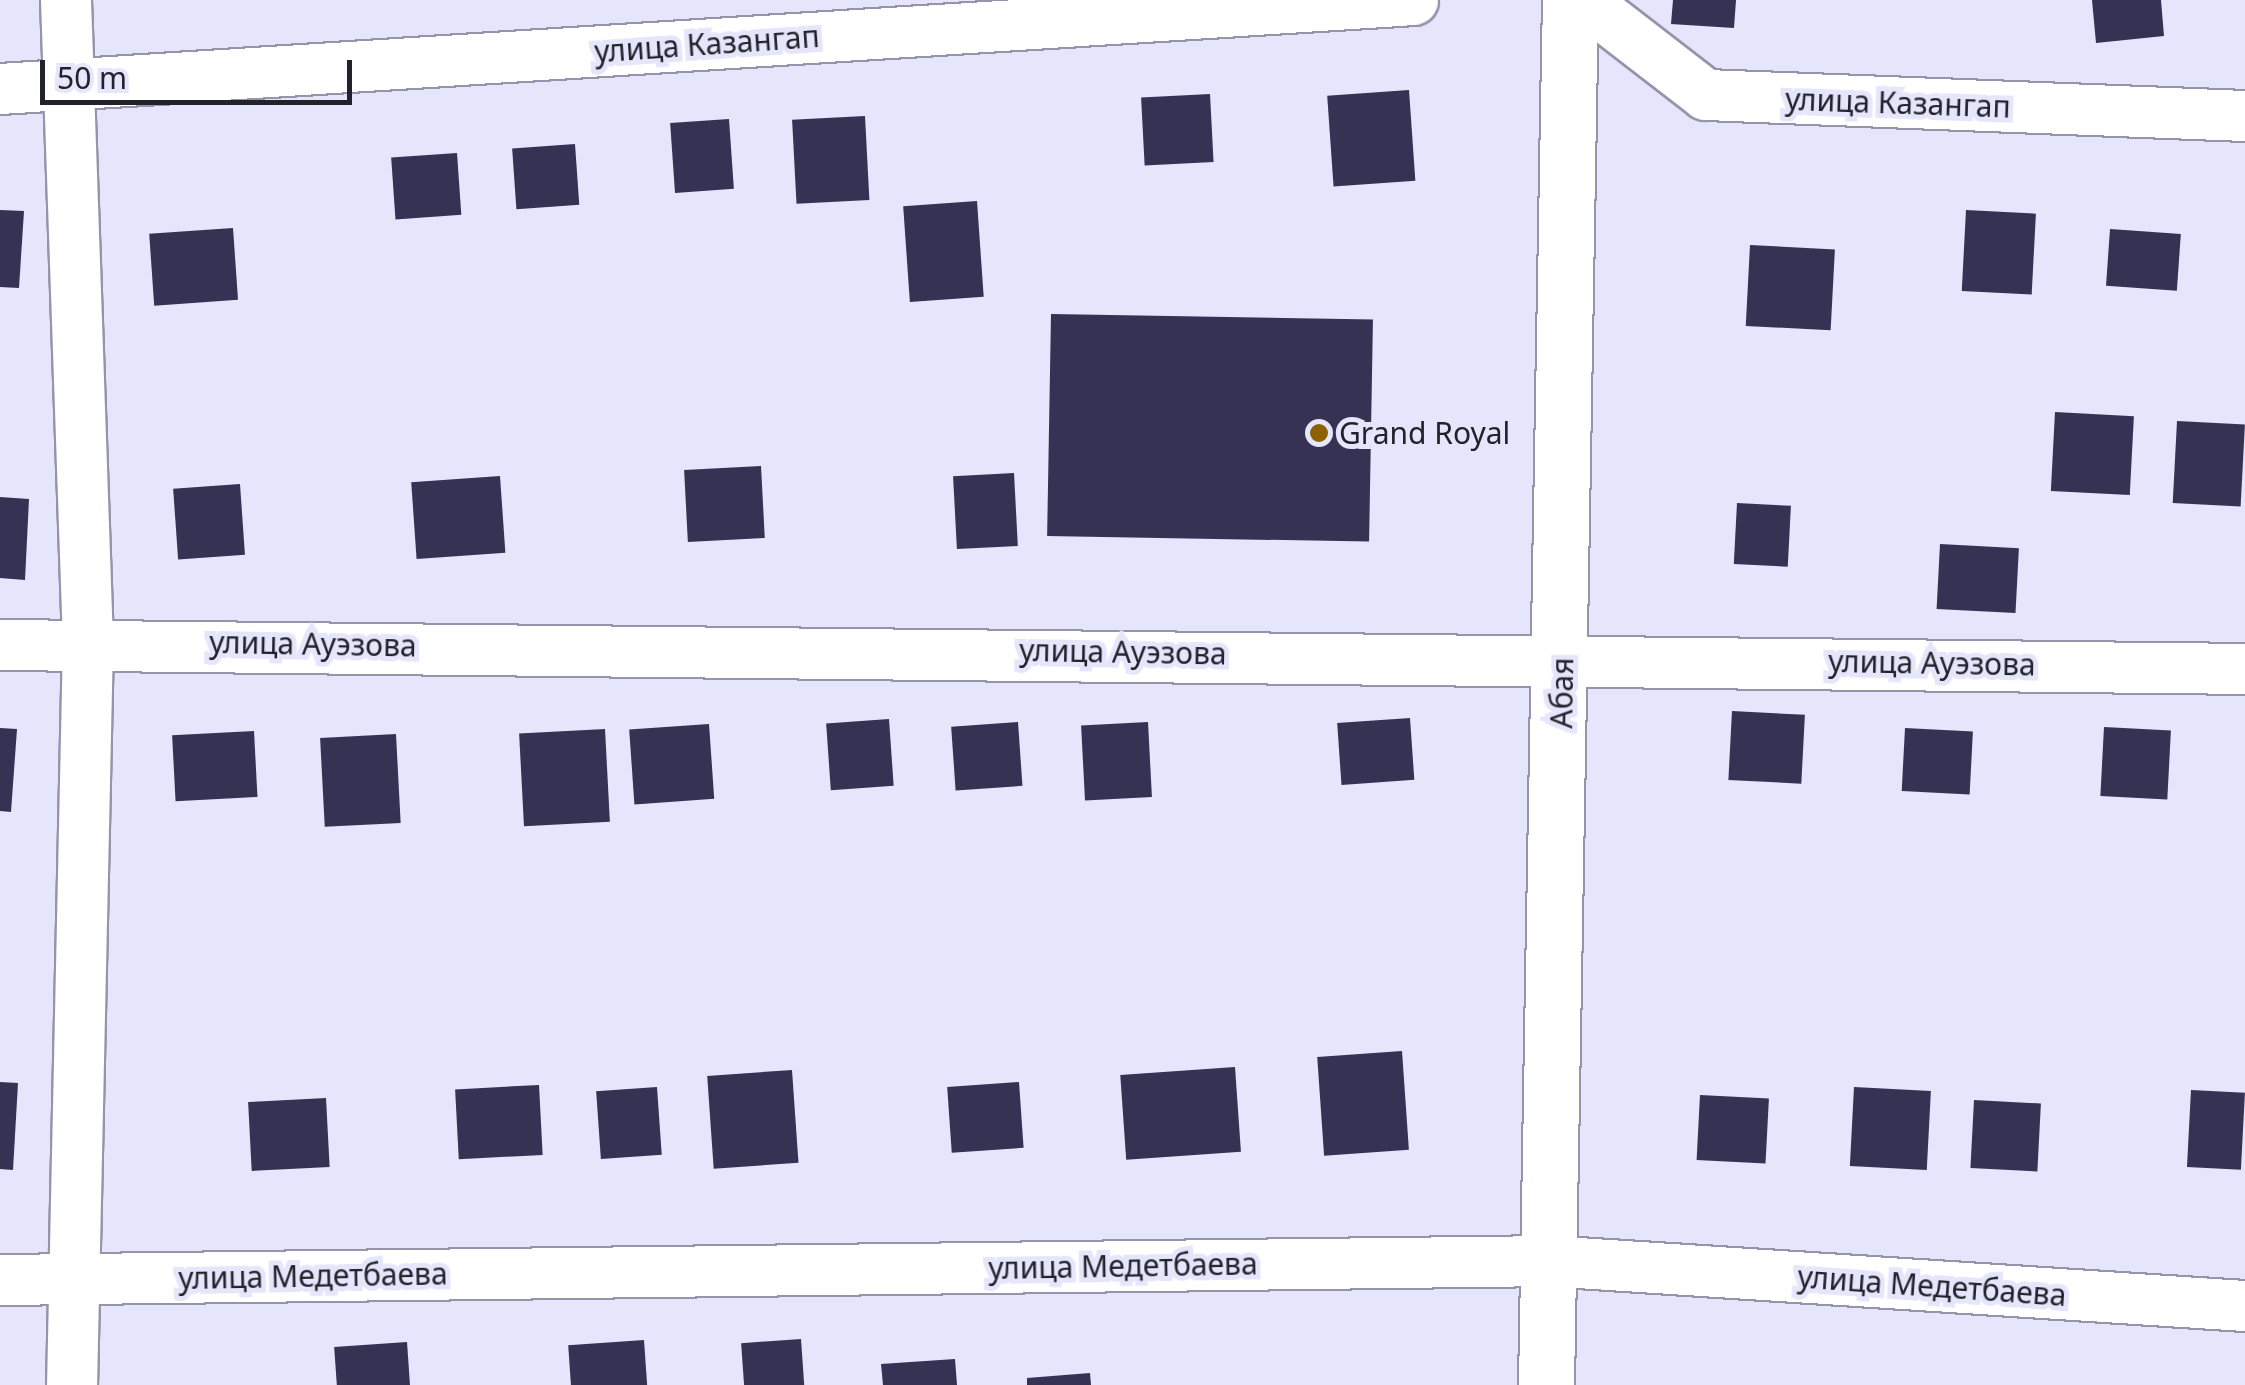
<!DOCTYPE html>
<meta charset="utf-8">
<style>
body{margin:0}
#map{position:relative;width:2245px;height:1385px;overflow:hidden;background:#e5e5fc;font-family:"Noto Sans",sans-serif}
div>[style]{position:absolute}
.building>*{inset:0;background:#353254;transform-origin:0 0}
.roads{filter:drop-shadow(2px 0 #9594aa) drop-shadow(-2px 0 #9594aa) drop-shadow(0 2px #9594aa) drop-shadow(0 -2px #9594aa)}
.minor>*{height:50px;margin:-25px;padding:0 25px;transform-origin:25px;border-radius:25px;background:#fff}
.tertiary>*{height:55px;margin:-27.5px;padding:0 27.5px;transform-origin:27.5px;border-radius:27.5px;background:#fff}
.dots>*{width:28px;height:28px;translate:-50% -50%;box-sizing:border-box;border:5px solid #e5e5fc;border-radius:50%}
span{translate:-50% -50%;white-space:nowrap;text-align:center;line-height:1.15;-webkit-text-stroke:10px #e5e5fc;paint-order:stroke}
.street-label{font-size:30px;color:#22222a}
.poi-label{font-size:30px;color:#22222a}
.left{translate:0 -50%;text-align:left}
.scale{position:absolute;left:40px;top:60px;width:312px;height:45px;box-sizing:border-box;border:5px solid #22222a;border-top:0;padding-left:12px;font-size:30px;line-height:35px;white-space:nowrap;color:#22222a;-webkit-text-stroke:8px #e5e5fc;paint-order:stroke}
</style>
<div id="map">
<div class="building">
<div style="clip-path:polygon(1673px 0,1736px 0,1734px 28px,1671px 24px)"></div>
<div style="clip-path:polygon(2092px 0,2161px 0,2164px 36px,2096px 43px)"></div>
<div style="left:1409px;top:90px;width:91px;height:82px;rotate:86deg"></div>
<div style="left:1210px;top:94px;width:68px;height:69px;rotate:87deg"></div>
<div style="left:865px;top:116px;width:84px;height:73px;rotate:87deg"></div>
<div style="left:729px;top:119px;width:70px;height:59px;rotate:86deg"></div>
<div style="left:575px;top:144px;width:61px;height:63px;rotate:86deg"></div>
<div style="left:457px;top:153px;width:62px;height:66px;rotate:86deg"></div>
<div style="left:977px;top:201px;width:96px;height:74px;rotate:86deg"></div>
<div style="clip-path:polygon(0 210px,24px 211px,19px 288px,0 287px)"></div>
<div style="left:1966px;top:210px;width:70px;height:81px;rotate:3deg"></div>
<div style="left:233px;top:228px;width:72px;height:84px;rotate:86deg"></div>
<div style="left:2110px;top:229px;width:71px;height:57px;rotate:4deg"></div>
<div style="left:1750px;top:245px;width:85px;height:81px;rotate:3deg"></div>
<div style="left:1051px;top:314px;width:322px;height:222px;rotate:1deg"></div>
<div style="left:2055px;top:412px;width:79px;height:79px;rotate:3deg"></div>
<div style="left:2177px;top:421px;width:68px;height:82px;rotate:3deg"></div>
<div style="left:761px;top:466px;width:72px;height:77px;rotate:87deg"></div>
<div style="left:1014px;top:473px;width:73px;height:61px;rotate:87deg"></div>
<div style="left:500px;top:476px;width:77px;height:89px;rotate:86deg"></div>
<div style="left:240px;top:484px;width:71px;height:67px;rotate:86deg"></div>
<div style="clip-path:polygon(0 497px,29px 499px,25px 580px,0 578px)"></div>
<div style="left:1737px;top:503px;width:54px;height:61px;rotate:3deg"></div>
<div style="left:1940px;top:544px;width:79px;height:65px;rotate:3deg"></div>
<div style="left:1732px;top:711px;width:73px;height:69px;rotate:3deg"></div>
<div style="left:1410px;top:718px;width:62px;height:73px;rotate:86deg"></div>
<div style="left:889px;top:719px;width:67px;height:63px;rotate:86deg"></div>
<div style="left:1018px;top:722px;width:64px;height:67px;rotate:86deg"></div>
<div style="left:1148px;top:722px;width:75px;height:67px;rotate:87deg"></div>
<div style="left:709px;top:724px;width:75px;height:80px;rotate:86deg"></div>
<div style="left:2104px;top:727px;width:67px;height:69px;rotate:3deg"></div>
<div style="clip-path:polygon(0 728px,17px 729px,11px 812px,0 811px)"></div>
<div style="left:1905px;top:728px;width:68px;height:63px;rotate:3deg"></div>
<div style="left:605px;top:729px;width:93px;height:86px;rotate:87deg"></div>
<div style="left:254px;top:731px;width:66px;height:82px;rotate:87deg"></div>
<div style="left:396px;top:734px;width:89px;height:76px;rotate:87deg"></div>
<div style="left:1402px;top:1051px;width:99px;height:85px;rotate:86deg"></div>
<div style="left:1235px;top:1067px;width:85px;height:115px;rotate:86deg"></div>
<div style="left:792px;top:1070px;width:93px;height:85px;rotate:86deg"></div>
<div style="clip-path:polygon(0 1082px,18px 1083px,13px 1170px,0 1169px)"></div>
<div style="left:1019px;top:1082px;width:66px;height:72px;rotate:86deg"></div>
<div style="left:539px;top:1085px;width:70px;height:84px;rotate:87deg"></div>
<div style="left:657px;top:1087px;width:68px;height:61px;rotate:86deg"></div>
<div style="left:1854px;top:1087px;width:77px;height:79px;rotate:3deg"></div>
<div style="left:2191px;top:1090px;width:54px;height:77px;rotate:3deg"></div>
<div style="left:1700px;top:1095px;width:69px;height:65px;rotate:3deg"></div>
<div style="left:326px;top:1098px;width:69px;height:78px;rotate:87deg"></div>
<div style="left:1974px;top:1100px;width:67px;height:68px;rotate:3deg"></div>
<div style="left:801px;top:1339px;width:46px;height:60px;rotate:86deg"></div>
<div style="left:644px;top:1340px;width:45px;height:76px;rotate:86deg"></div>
<div style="left:407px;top:1342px;width:43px;height:73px;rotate:86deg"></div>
<div style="clip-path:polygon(955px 1359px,957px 1385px,883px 1385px,881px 1364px)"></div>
<div style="clip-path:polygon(1090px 1373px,1091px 1385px,1027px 1385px,1027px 1378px)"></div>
</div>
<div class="roads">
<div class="minor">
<div style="left:66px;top:0;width:642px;rotate:88.04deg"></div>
<div style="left:88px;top:642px;width:743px;rotate:91.23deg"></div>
<div style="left:1583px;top:0;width:155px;rotate:37.7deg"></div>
<div style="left:1706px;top:95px;width:539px;rotate:2.23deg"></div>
<div style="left:0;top:89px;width:1416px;rotate:-3.6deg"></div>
<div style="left:0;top:645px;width:2245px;rotate:0.61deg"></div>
<div style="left:0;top:1280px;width:1547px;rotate:-0.7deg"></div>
<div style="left:1547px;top:1261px;width:699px;rotate:3.69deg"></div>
</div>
<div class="tertiary">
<div style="left:1546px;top:1385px;width:1385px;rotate:-89.01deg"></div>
</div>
</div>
<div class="dots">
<div style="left:1319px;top:433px;background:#8c6003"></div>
</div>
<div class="street-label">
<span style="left:707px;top:44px;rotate:-4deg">улица Казангап</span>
<span style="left:1898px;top:103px;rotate:2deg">улица Казангап</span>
<span style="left:313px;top:644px;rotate:1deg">улица Ауэзова</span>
<span style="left:1123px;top:652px;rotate:1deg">улица Ауэзова</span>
<span style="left:1932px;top:663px;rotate:1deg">улица Ауэзова</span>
<span style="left:1562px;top:693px;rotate:-89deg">Абая</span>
<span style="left:1123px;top:1266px;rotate:-1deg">улица Медетбаева</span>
<span style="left:313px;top:1276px;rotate:-1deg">улица Медетбаева</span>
<span style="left:1932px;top:1286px;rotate:4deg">улица Медетбаева</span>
</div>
<div class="poi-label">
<span class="left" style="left:1339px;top:433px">Grand Royal</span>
</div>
<div class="scale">50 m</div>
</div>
